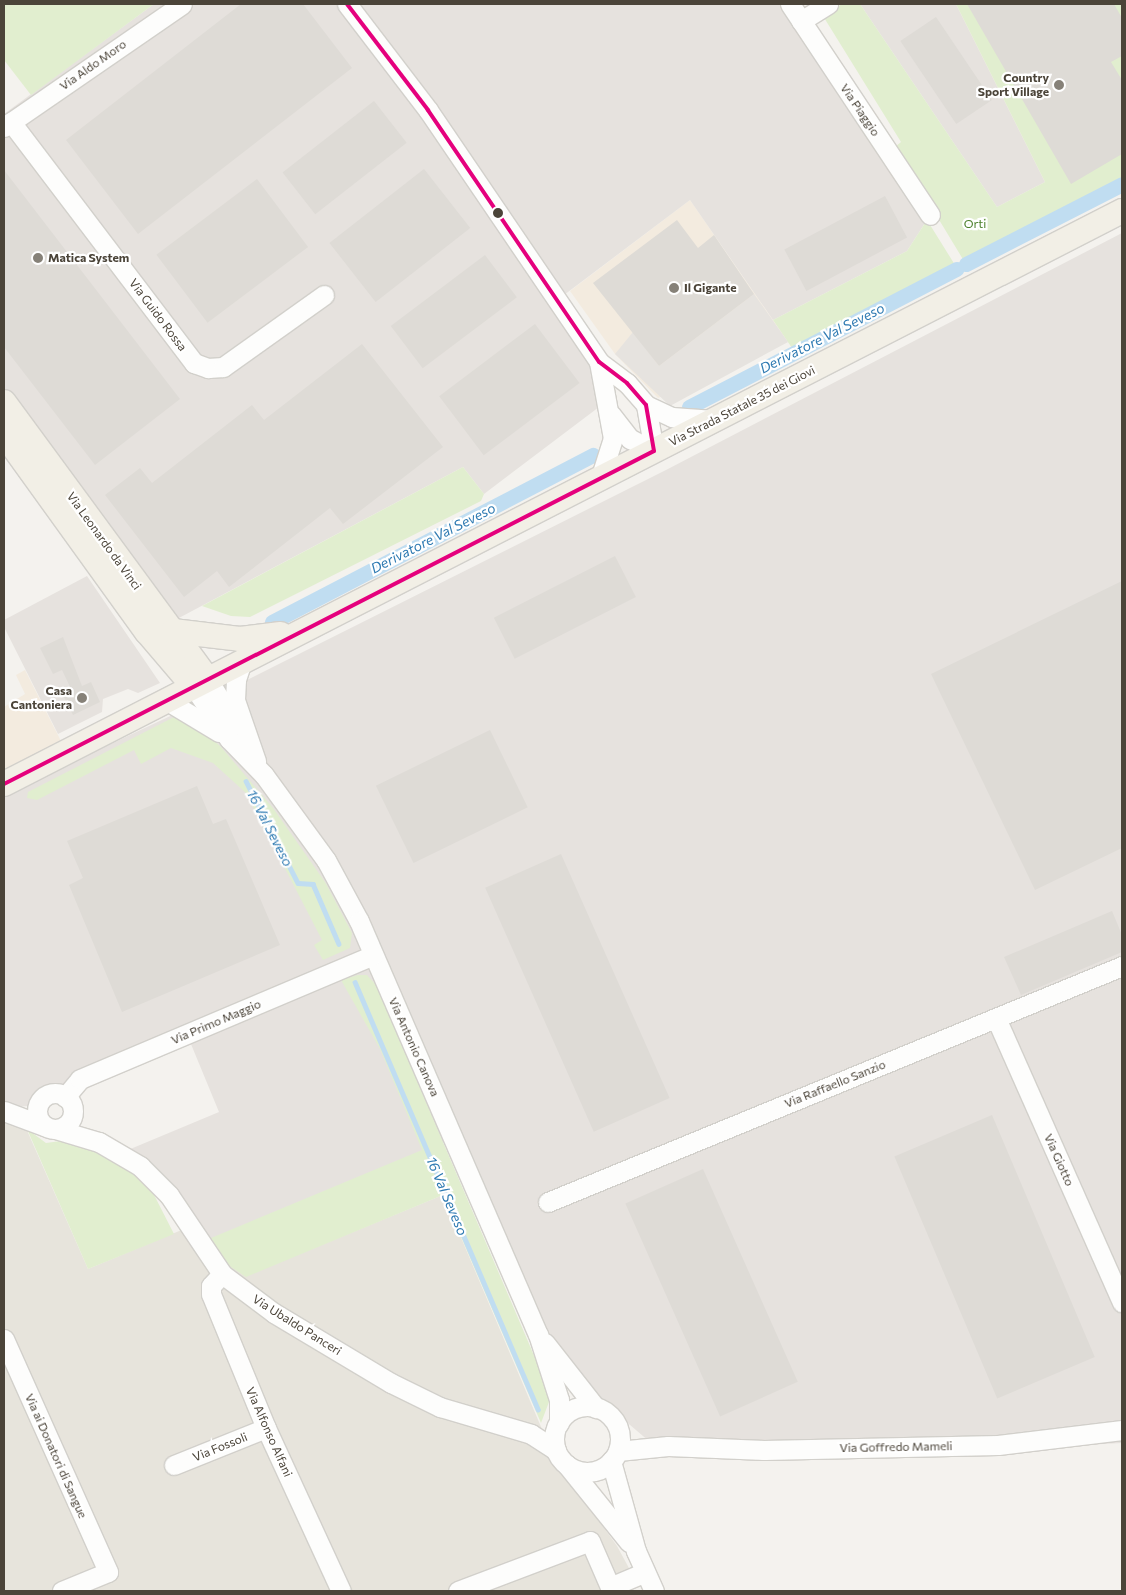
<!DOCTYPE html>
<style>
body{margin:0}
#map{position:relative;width:1126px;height:1595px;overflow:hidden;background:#f4f2ee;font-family:Commissioner,sans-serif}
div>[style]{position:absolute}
.residential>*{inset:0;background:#e7e4dc}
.commercial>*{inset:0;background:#f3ebdf}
.industrial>*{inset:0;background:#e6e2de}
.green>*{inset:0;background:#e1eecf}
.parking>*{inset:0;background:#e6e3df}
.stream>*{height:4.5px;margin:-2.25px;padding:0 2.25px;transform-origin:2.25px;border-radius:2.25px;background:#c0ddf1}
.canal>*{height:15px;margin:-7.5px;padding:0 7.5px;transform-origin:7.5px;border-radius:7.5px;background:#c0ddf1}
.building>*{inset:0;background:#dedbd6;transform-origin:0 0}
.roads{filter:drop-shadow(1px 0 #d2d0cb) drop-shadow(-1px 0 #d2d0cb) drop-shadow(0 1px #d2d0cb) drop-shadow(0 -1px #d2d0cb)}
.minor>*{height:19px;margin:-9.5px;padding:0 9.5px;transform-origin:9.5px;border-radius:9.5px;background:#fdfdfc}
.minor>.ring{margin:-9.5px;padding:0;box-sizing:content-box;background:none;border:19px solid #fdfdfc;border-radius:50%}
.major>*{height:24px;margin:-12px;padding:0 12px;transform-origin:12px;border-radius:12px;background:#f2efe6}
.bus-1>*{height:4px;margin:-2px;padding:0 2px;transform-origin:2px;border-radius:2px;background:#e5007d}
.dots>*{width:14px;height:14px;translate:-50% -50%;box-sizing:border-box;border:2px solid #fff;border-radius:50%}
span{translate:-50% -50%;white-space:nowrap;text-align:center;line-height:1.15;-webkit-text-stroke:4.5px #fff;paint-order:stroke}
.street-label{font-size:12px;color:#4b4439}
.poi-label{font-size:12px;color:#4b4439;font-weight:700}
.right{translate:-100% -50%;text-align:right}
.left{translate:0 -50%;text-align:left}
.park-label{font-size:12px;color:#4a7f2a}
.water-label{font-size:14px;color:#2e7ab2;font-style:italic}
.frame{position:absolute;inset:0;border:5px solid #4b4439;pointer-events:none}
</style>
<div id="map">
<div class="residential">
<div style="clip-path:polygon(4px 1113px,22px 1119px,88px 1269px,184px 1229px,196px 1244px,211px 1238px,228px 1265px,246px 1276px,443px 1195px,555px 1460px,617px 1546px,636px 1581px,623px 1591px,4px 1591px)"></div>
</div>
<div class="commercial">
<div style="clip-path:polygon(690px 200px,788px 342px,658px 398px,615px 354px,570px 291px)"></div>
<div style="clip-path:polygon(25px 670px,65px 749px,4px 782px,4px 707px,25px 694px,16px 675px)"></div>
</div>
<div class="industrial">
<div style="clip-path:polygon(154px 4px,340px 4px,594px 362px,603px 404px,484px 494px,463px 467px,177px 619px,4px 389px,4px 114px)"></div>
<div style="clip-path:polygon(358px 4px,787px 4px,927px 220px,907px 251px,773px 320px,690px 200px,564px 295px,439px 113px)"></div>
<div style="clip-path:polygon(860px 4px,956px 4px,1045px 182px,997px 207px)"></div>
<div style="clip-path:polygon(1122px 233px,1122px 1443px,834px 1458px,663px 1453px,603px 1402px,545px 1330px,458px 1136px,196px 1245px,166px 1196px,116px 1155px,219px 1112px,186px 1032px,65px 1095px,47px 1093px,28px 1106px,4px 1108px,4px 794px,245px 681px,666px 470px)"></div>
<div style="clip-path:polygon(87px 576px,160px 683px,138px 693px,128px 689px,103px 699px,102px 712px,58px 734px,4px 627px,4px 620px)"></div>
</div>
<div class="green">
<div style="clip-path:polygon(4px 4px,154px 4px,31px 95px,4px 60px)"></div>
<div style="clip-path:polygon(842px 4px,860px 4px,997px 207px,1045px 182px,956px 4px,1122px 4px,1122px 181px,964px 261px,895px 147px,901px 142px,823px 16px)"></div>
<div style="clip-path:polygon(927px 220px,955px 265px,792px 348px,773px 320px,907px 251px)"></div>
<div style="clip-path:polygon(463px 467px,484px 494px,481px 501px,250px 617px,231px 616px,202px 606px)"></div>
<div style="clip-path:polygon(176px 716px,198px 726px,221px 747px,273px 808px,325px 882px,352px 933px,350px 948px,323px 960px,314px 945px,322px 940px,246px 793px,213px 763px,171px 748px,141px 764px,134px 750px,37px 800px,27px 798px,28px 792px)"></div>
<div style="clip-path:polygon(358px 975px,367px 975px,376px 985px,547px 1386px,549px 1402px,541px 1423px,443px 1195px,246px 1277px,228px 1265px,211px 1238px,422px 1150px,380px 1049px,341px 980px)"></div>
<div style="clip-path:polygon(27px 1129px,46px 1143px,68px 1140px,114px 1157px,149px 1185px,174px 1234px,88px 1269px)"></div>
</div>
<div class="parking">
<div style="clip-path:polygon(754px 294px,788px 342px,670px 406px,615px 354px,633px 332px,659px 366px)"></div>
</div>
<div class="stream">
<div style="left:246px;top:781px;width:114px;rotate:63deg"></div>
<div style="left:298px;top:883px;width:15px;rotate:4deg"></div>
<div style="left:313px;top:884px;width:65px;rotate:66.6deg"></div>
<div style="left:355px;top:982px;width:465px;rotate:66.8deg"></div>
</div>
<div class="canal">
<div style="left:966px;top:264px;width:175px;rotate:-27.1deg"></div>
<div style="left:689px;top:407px;width:301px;rotate:-27.3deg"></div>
<div style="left:272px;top:622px;width:362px;rotate:-27.5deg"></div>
</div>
<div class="building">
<div style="clip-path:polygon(241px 4px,303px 4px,352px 68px,138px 234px,66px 140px)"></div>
<div style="clip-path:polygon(967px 4px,1114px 4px,1122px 18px,1122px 56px,1111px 62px,1122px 80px,1122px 154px,1071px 184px)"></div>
<div style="left:936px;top:17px;width:100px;height:43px;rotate:56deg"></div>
<div style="left:374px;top:101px;width:53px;height:116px;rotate:52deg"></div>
<div style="left:424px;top:169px;width:75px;height:120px;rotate:52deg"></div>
<div style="clip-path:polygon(4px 170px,180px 399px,95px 465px,4px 347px)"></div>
<div style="left:257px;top:179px;width:85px;height:126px;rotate:53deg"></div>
<div style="left:885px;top:196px;width:47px;height:114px;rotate:62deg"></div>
<div style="clip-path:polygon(677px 220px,698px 248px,714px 235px,754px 294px,659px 366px,593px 283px)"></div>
<div style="left:485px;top:255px;width:53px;height:118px;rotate:53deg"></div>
<div style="left:535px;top:324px;width:74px;height:120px;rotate:53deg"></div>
<div style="clip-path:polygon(362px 344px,443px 447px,343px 524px,330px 508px,229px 587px,217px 571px,184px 597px,105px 495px,140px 468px,152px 483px,252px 405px,264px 420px)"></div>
<div style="left:615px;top:556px;width:46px;height:136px;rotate:63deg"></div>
<div style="clip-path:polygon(1122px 581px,1122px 848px,1035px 890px,931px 674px)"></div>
<div style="clip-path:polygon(63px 637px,82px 686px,91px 682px,100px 702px,73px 715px,63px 695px,72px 691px,62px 670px,53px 674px,40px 648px)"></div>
<div style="left:490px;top:730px;width:86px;height:127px;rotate:64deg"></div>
<div style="clip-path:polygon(197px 786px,213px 824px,226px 819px,280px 945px,122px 1012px,69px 885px,83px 878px,67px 841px)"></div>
<div style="left:561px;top:854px;width:267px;height:83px;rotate:66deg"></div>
<div style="clip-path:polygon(1112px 911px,1122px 935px,1122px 952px,1021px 995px,1004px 957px)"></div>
<div style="left:992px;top:1115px;width:263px;height:106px;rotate:67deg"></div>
<div style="left:703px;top:1169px;width:233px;height:85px;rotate:66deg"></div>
</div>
<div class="roads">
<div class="minor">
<div style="left:347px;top:4px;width:133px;rotate:52.6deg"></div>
<div style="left:428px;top:110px;width:305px;rotate:55.8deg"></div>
<div style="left:599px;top:362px;width:35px;rotate:37deg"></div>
<div style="left:627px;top:383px;width:29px;rotate:49deg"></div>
<div style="left:646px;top:405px;width:47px;rotate:80.1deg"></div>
<div style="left:654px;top:451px;width:27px;rotate:-153deg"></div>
<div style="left:630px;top:439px;width:31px;rotate:-128deg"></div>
<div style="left:790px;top:4px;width:253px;rotate:56.4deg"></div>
<div style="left:801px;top:21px;width:32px;rotate:-32deg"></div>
<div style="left:11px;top:122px;width:303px;rotate:52.8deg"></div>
<div style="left:194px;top:363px;width:15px;rotate:20deg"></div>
<div style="left:208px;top:368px;width:15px;rotate:-4deg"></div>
<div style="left:223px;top:367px;width:124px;rotate:-35.5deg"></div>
<div style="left:4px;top:127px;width:216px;rotate:-34.6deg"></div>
<div style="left:599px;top:362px;width:77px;rotate:79.6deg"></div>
<div style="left:613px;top:438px;width:43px;rotate:107.6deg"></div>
<div style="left:646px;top:405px;width:29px;rotate:25deg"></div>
<div style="left:672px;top:417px;width:42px;rotate:4.1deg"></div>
<div style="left:242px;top:661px;width:20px;rotate:108deg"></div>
<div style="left:236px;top:680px;width:20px;rotate:93deg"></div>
<div style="left:235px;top:700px;width:65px;rotate:71deg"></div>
<div style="left:207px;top:678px;width:54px;rotate:58.7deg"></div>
<div style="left:193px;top:686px;width:64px;rotate:55.8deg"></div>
<div style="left:229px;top:739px;width:50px;rotate:45.8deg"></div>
<div style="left:264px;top:775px;width:105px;rotate:53.9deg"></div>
<div style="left:326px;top:860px;width:69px;rotate:61.6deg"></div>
<div style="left:359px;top:921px;width:450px;rotate:66.6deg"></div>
<div style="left:538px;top:1334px;width:69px;rotate:72.3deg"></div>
<div style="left:559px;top:1400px;width:23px;rotate:90deg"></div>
<div style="left:166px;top:700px;width:62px;rotate:31.1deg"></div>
<div style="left:996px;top:1018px;width:311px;rotate:66.1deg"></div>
<div class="ring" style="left:37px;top:1093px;width:17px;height:17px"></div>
<div style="left:65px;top:1097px;width:23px;rotate:-50deg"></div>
<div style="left:80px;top:1079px;width:318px;rotate:-22.9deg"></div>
<div style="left:4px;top:1111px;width:43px;rotate:20.6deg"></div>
<div style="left:55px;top:1129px;width:46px;rotate:16.5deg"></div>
<div style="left:99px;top:1142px;width:48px;rotate:30.3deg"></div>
<div style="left:140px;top:1166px;width:41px;rotate:45deg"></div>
<div style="left:169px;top:1195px;width:95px;rotate:56.1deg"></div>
<div style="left:222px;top:1274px;width:65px;rotate:36.9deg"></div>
<div style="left:274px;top:1313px;width:136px;rotate:30.9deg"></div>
<div style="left:391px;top:1383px;width:55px;rotate:26.1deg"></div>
<div style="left:440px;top:1407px;width:95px;rotate:16.5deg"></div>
<div style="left:531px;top:1434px;width:30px;rotate:33deg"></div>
<div style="left:548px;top:1202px;width:621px;rotate:-22.35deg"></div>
<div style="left:222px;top:1274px;width:16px;rotate:133deg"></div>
<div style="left:211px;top:1286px;width:8px;rotate:90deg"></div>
<div style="left:211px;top:1294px;width:145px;rotate:67.7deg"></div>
<div style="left:266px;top:1428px;width:179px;rotate:65.3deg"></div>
<div style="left:4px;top:1339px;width:255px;rotate:65.9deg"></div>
<div style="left:108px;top:1572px;width:50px;rotate:157.6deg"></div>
<div style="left:545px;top:1343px;width:83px;rotate:51.9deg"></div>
<div class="ring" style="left:554px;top:1406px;width:47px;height:47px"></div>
<div style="left:618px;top:1451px;width:50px;rotate:-5.7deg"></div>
<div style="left:668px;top:1446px;width:96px;rotate:2.4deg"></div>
<div style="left:764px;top:1450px;width:234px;rotate:-1.2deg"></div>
<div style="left:998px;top:1445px;width:125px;rotate:-6.9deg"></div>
<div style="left:611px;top:1461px;width:93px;rotate:74.5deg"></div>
<div style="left:636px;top:1551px;width:44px;rotate:65.8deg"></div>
<div style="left:174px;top:1465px;width:99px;rotate:-21.9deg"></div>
<div style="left:567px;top:1465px;width:99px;rotate:51.2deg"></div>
<div style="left:458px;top:1591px;width:141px;rotate:-20.7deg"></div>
<div style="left:590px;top:1541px;width:50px;rotate:66.5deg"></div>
<div style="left:610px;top:1587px;width:38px;rotate:-23deg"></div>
</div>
<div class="major">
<div style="left:4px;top:402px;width:343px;rotate:53.7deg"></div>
<div style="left:4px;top:434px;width:244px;rotate:54.2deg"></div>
<div style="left:147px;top:632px;width:71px;rotate:49.6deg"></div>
<div style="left:173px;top:631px;width:67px;rotate:6.8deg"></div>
<div style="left:240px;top:639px;width:41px;rotate:-7deg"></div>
<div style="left:4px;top:784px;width:1256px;rotate:-27.14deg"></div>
</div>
</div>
<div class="bus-1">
<div style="left:4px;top:784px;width:730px;rotate:-27.13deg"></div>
<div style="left:654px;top:451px;width:47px;rotate:-99.9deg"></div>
<div style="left:646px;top:405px;width:29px;rotate:-131deg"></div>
<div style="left:627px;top:383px;width:35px;rotate:-143deg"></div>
<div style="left:599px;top:362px;width:305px;rotate:-124.2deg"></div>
<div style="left:428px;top:110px;width:133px;rotate:-127.4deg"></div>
</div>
<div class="dots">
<div style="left:1059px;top:85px;background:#868178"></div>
<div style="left:498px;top:213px;background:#4b4439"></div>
<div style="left:38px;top:258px;background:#868178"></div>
<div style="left:674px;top:288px;background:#868178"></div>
<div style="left:82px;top:698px;background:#868178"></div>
</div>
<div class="street-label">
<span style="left:93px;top:65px;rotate:-35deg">Via Aldo Moro</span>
<span style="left:860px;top:110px;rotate:56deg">Via Piaggio</span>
<span style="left:158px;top:315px;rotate:53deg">Via Guido Rossa</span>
<span style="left:742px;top:406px;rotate:-27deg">Via Strada Statale 35 dei Giovi</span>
<span style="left:104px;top:541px;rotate:54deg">Via Leonardo da Vinci</span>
<span style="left:216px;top:1022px;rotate:-23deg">Via Primo Maggio</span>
<span style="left:414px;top:1047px;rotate:66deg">Via Antonio Canova</span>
<span style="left:835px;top:1084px;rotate:-22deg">Via Raffaello Sanzio</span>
<span style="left:1059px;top:1160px;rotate:66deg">Via Giotto</span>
<span style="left:297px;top:1325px;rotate:32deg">Via Ubaldo Panceri</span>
<span style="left:269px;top:1432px;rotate:66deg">Via Alfonso Alfani</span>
<span style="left:220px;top:1447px;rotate:-22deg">Via Fossoli</span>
<span style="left:896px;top:1447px;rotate:-1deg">Via Goffredo Mameli</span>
<span style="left:56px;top:1456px;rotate:66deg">Via ai Donatori di Sangue</span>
</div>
<div class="poi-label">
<span class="right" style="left:1049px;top:85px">Country<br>Sport Village</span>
<span class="left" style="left:48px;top:258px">Matica System</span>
<span class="left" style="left:684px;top:288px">Il Gigante</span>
<span class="right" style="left:72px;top:698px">Casa<br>Cantoniera</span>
</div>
<div class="park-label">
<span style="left:975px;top:224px">Orti</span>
</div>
<div class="water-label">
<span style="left:822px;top:338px;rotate:-27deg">Derivatore Val Seveso</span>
<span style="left:433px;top:538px;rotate:-27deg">Derivatore Val Seveso</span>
<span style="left:270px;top:828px;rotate:63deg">16 Val Seveso</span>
<span style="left:447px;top:1196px;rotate:67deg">16 Val Seveso</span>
</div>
<div class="frame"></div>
</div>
